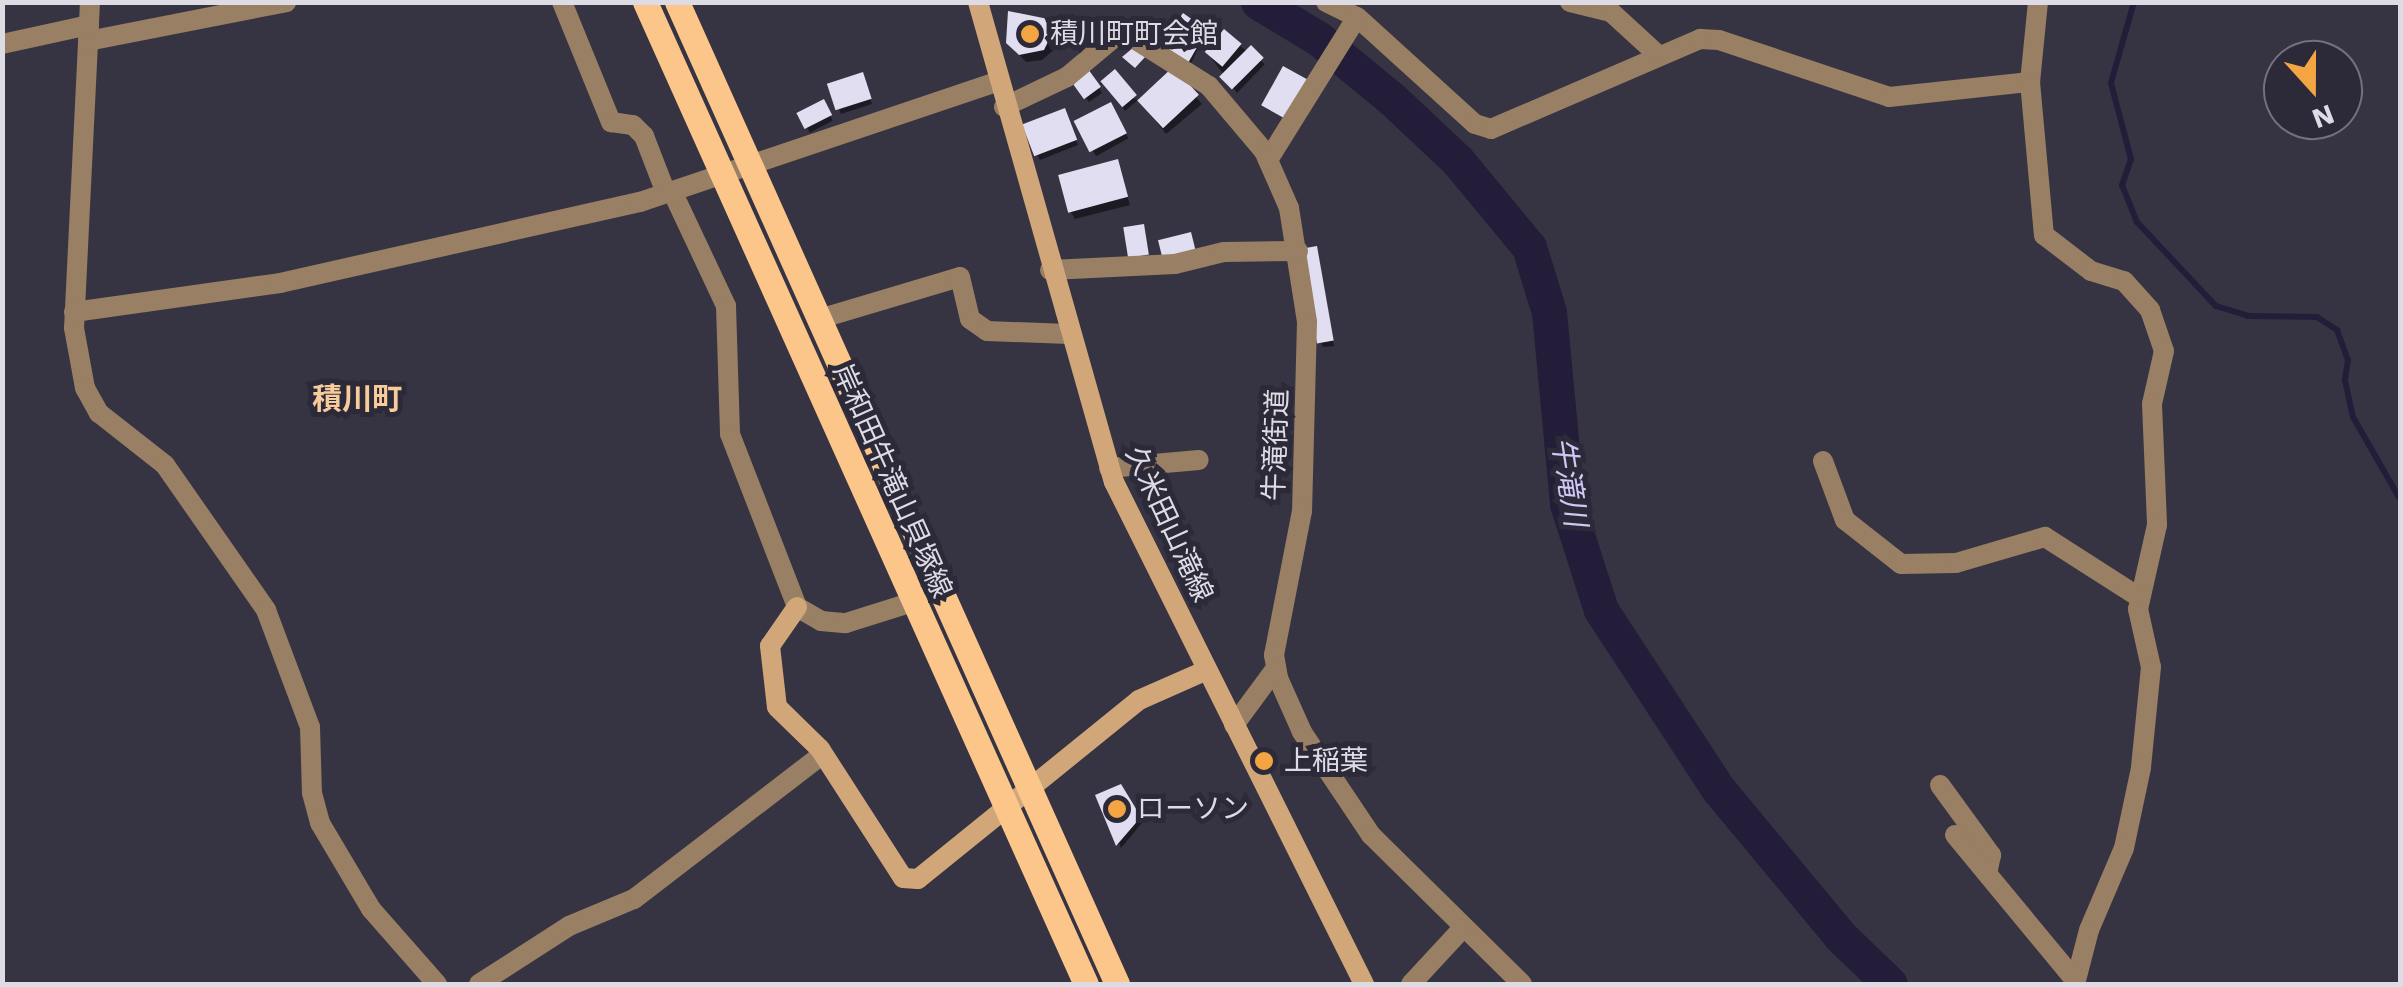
<!DOCTYPE html>
<meta charset="utf-8">
<style>
body{margin:0}
#map{position:relative;width:2403px;height:987px;overflow:hidden;background:#363442;font-family:"Work Sans","Noto Sans JP",sans-serif}
div>[style]{position:absolute}
.shadow>*{inset:0;background:#0007;transform-origin:0 0}
.stream>*{height:6px;margin:-3px;padding:0 3px;transform-origin:3px;border-radius:3px;background:#241d3a}
.river>*{height:35px;margin:-17.5px;padding:0 17.5px;transform-origin:17.5px;border-radius:17.5px;background:#241d3a}
.building>*{inset:0;background:#e1def1;transform-origin:0 0}
.street>*{height:20px;margin:-10px;padding:0 10px;transform-origin:10px;border-radius:10px;background:#997f63}
.secondary>*{height:20px;margin:-10px;padding:0 10px;transform-origin:10px;border-radius:10px;background:#d1a77a}
.primary>*{height:25px;margin:-12.5px;padding:0 12.5px;transform-origin:12.5px;border-radius:12.5px;background:#fcc68b}
.dots>*{width:28px;height:28px;translate:-50% -50%;box-sizing:border-box;border:5px solid #2c2a38;border-radius:50%}
span{translate:-50% -50%;white-space:nowrap;text-align:center;line-height:1.15;-webkit-text-stroke:10px #2c2a38;paint-order:stroke}
.poi-label{font-size:28px;color:#dddce5}
.left{translate:0 -50%;text-align:left}
.street-label{font-size:28px;color:#dddce5}
.neighbourhood-label{font-size:30px;color:#f7cb9b;font-weight:700}
.water-label{font-size:30px;color:#d0c7f7;font-style:italic}
.frame{position:absolute;inset:0;border:5px solid #dddce5;pointer-events:none}
.north{position:absolute;left:2263px;top:40px;width:100px;height:100px;box-sizing:border-box;background:#2c2a38;border:2px solid #73717d;border-radius:50%;rotate:159deg;font-size:28px;font-weight:700;line-height:40px;text-align:center;color:#dddce5}
.north::after{content:'';display:block;margin:auto;width:35px;height:45px;background:#f3a443;clip-path:polygon(50% 0,100% 100%,50% 72%,0 100%)}
</style>
<div id="map">
<div class="shadow">
<div style="clip-path:polygon(1056px 23px,1055px 49px,1042px 60px,1026px 62px,1008px 43px)"></div>
<div style="clip-path:polygon(1205px 32px,1187px 73px,1159px 52px)"></div>
<div style="clip-path:polygon(1240px 46px,1265px 64px,1237px 93px,1207px 52px)"></div>
<div style="clip-path:polygon(1173px 70px,1202px 104px,1166px 134px,1139px 99px,1125px 111px,1106px 85px,1137px 100px)"></div>
<div style="clip-path:polygon(864px 80px,872px 104px,841px 114px,839px 109px)"></div>
<div style="clip-path:polygon(1078px 87px,1099px 88px,1102px 93px,1089px 102px)"></div>
<div style="left:823px;top:102px;width:21px;height:26px;rotate:62deg"></div>
<div style="left:1110px;top:105px;width:38px;height:37px;rotate:61deg"></div>
<div style="clip-path:polygon(1067px 116px,1078px 145px,1040px 160px,1037px 155px)"></div>
<div style="clip-path:polygon(1117px 162px,1130px 205px,1075px 219px,1070px 211px)"></div>
<div style="clip-path:polygon(1318px 253px,1334px 346px,1323px 347px,1321px 343px)"></div>
<div style="clip-path:polygon(1120px 787px,1142px 823px,1121px 848px,1099px 796px)"></div>
</div>
<div class="stream">
<div style="left:2134px;top:2px;width:84px;rotate:105.9deg"></div>
<div style="left:2111px;top:83px;width:79px;rotate:75.3deg"></div>
<div style="left:2131px;top:159px;width:28px;rotate:109deg"></div>
<div style="left:2122px;top:185px;width:40px;rotate:68deg"></div>
<div style="left:2137px;top:222px;width:115px;rotate:46.8deg"></div>
<div style="left:2216px;top:306px;width:34px;rotate:17deg"></div>
<div style="left:2248px;top:316px;width:69px;rotate:0.8deg"></div>
<div style="left:2317px;top:317px;width:24px;rotate:33deg"></div>
<div style="left:2337px;top:330px;width:32px;rotate:70deg"></div>
<div style="left:2348px;top:360px;width:20px;rotate:99deg"></div>
<div style="left:2345px;top:380px;width:38px;rotate:78deg"></div>
<div style="left:2353px;top:417px;width:95px;rotate:60.2deg"></div>
</div>
<div class="river">
<div style="left:1258px;top:2px;width:71px;rotate:31.2deg"></div>
<div style="left:1319px;top:39px;width:94px;rotate:39.4deg"></div>
<div style="left:1392px;top:99px;width:89px;rotate:43.2deg"></div>
<div style="left:1457px;top:160px;width:113px;rotate:50.4deg"></div>
<div style="left:1529px;top:247px;width:68px;rotate:72.9deg"></div>
<div style="left:1549px;top:312px;width:193px;rotate:84.6deg"></div>
<div style="left:1567px;top:504px;width:111px;rotate:72.2deg"></div>
<div style="left:1601px;top:610px;width:215px;rotate:56.8deg"></div>
<div style="left:1719px;top:790px;width:190px;rotate:50.3deg"></div>
<div style="left:1840px;top:936px;width:69px;rotate:43.8deg"></div>
</div>
<div class="building">
<div style="clip-path:polygon(1008px 11px,1058px 21px,1044px 50px,1019px 55px,1006px 43px)"></div>
<div style="clip-path:polygon(1183px 13px,1207px 30px,1184px 70px,1156px 52px)"></div>
<div style="left:1224px;top:29px;width:23px;height:30px;rotate:40deg"></div>
<div style="left:1251px;top:45px;width:18px;height:45px;rotate:45deg"></div>
<div style="clip-path:polygon(1134px 47px,1146px 56px,1135px 68px,1122px 57px)"></div>
<div style="left:1283px;top:66px;width:29px;height:45px;rotate:29deg"></div>
<div style="left:1173px;top:67px;width:38px;height:49px;rotate:47deg"></div>
<div style="left:1088px;top:69px;width:22px;height:21px;rotate:54deg"></div>
<div style="left:1115px;top:69px;width:34px;height:19px;rotate:50deg"></div>
<div style="left:863px;top:72px;width:28px;height:38px;rotate:72deg"></div>
<div style="left:824px;top:99px;width:18px;height:31px;rotate:63deg"></div>
<div style="left:1111px;top:102px;width:35px;height:42px;rotate:63deg"></div>
<div style="left:1065px;top:108px;width:34px;height:46px;rotate:69deg"></div>
<div style="left:1118px;top:159px;width:39px;height:62px;rotate:75deg"></div>
<div style="left:1144px;top:224px;width:31px;height:21px;rotate:81deg"></div>
<div style="left:1191px;top:232px;width:21px;height:34px;rotate:76deg"></div>
<div style="left:1317px;top:246px;width:96px;height:17px;rotate:80deg"></div>
<div style="clip-path:polygon(1121px 784px,1141px 817px,1116px 846px,1095px 795px)"></div>
</div>
<div class="street">
<div style="left:90px;top:2px;width:326px;rotate:92.8deg"></div>
<div style="left:74px;top:328px;width:61px;rotate:79.6deg"></div>
<div style="left:85px;top:388px;width:29px;rotate:61deg"></div>
<div style="left:99px;top:413px;width:84px;rotate:38.2deg"></div>
<div style="left:165px;top:465px;width:177px;rotate:55.1deg"></div>
<div style="left:266px;top:610px;width:125px;rotate:69.4deg"></div>
<div style="left:310px;top:727px;width:66px;rotate:88.3deg"></div>
<div style="left:312px;top:793px;width:31px;rotate:75deg"></div>
<div style="left:320px;top:823px;width:100px;rotate:59.3deg"></div>
<div style="left:371px;top:909px;width:100px;rotate:48.7deg"></div>
<div style="left:562px;top:2px;width:130px;rotate:67.8deg"></div>
<div style="left:611px;top:122px;width:22px;rotate:8deg"></div>
<div style="left:633px;top:125px;width:16px;rotate:45deg"></div>
<div style="left:644px;top:136px;width:61px;rotate:68.9deg"></div>
<div style="left:1326px;top:2px;width:34px;rotate:26deg"></div>
<div style="left:1357px;top:17px;width:159px;rotate:42.2deg"></div>
<div style="left:1475px;top:124px;width:17px;rotate:17deg"></div>
<div style="left:1491px;top:129px;width:228px;rotate:-23.3deg"></div>
<div style="left:1700px;top:39px;width:19px;rotate:3deg"></div>
<div style="left:1719px;top:40px;width:179px;rotate:18.5deg"></div>
<div style="left:1889px;top:97px;width:142px;rotate:-6.1deg"></div>
<div style="left:1570px;top:2px;width:42px;rotate:13.7deg"></div>
<div style="left:1611px;top:12px;width:62px;rotate:42.4deg"></div>
<div style="left:2038px;top:2px;width:80px;rotate:95.7deg"></div>
<div style="left:2030px;top:82px;width:154px;rotate:84.8deg"></div>
<div style="left:2044px;top:235px;width:59px;rotate:37.5deg"></div>
<div style="left:2091px;top:271px;width:34px;rotate:17deg"></div>
<div style="left:2124px;top:281px;width:39px;rotate:48deg"></div>
<div style="left:2150px;top:310px;width:43px;rotate:71.1deg"></div>
<div style="left:2164px;top:351px;width:54px;rotate:102.8deg"></div>
<div style="left:2152px;top:404px;width:121px;rotate:87.6deg"></div>
<div style="left:2157px;top:525px;width:86px;rotate:102.7deg"></div>
<div style="left:2138px;top:609px;width:59px;rotate:77.4deg"></div>
<div style="left:2151px;top:667px;width:101px;rotate:95.7deg"></div>
<div style="left:2141px;top:768px;width:82px;rotate:102deg"></div>
<div style="left:2124px;top:848px;width:89px;rotate:113.1deg"></div>
<div style="left:2089px;top:930px;width:56px;rotate:104.5deg"></div>
<div style="left:88px;top:41px;width:202px;rotate:-11.1deg"></div>
<div style="left:2px;top:44px;width:89px;rotate:-12.3deg"></div>
<div style="left:1004px;top:107px;width:70px;rotate:-25.5deg"></div>
<div style="left:1067px;top:77px;width:65px;rotate:-40deg"></div>
<div style="left:1117px;top:35px;width:11px"></div>
<div style="left:1128px;top:35px;width:96px;rotate:32.2deg"></div>
<div style="left:1209px;top:86px;width:85px;rotate:49.8deg"></div>
<div style="left:1264px;top:151px;width:62px;rotate:66.3deg"></div>
<div style="left:1289px;top:208px;width:115px;rotate:81deg"></div>
<div style="left:1307px;top:322px;width:189px;rotate:91.5deg"></div>
<div style="left:1302px;top:511px;width:147px;rotate:101deg"></div>
<div style="left:1274px;top:655px;width:23px;rotate:80deg"></div>
<div style="left:1278px;top:678px;width:59px;rotate:66deg"></div>
<div style="left:1302px;top:732px;width:124px;rotate:56.2deg"></div>
<div style="left:1371px;top:835px;width:212px;rotate:44.6deg"></div>
<div style="left:1268px;top:160px;width:168px;rotate:-58.1deg"></div>
<div style="left:672px;top:191px;width:127px;rotate:64.8deg"></div>
<div style="left:726px;top:306px;width:128px;rotate:88.2deg"></div>
<div style="left:730px;top:434px;width:186px;rotate:68.8deg"></div>
<div style="left:797px;top:607px;width:28px;rotate:30deg"></div>
<div style="left:821px;top:621px;width:25px;rotate:5deg"></div>
<div style="left:846px;top:623px;width:70px;rotate:-17.4deg"></div>
<div style="left:1050px;top:270px;width:125px;rotate:-2.7deg"></div>
<div style="left:1175px;top:264px;width:50px;rotate:-13.8deg"></div>
<div style="left:1224px;top:252px;width:74px;rotate:-0.8deg"></div>
<div style="left:74px;top:312px;width:208px;rotate:-8deg"></div>
<div style="left:280px;top:283px;width:369px;rotate:-12.7deg"></div>
<div style="left:640px;top:202px;width:376px;rotate:-18.6deg"></div>
<div style="left:819px;top:319px;width:147px;rotate:-16.6deg"></div>
<div style="left:960px;top:277px;width:43px;rotate:76.6deg"></div>
<div style="left:970px;top:319px;width:21px;rotate:35deg"></div>
<div style="left:987px;top:331px;width:82px;rotate:2.1deg"></div>
<div style="left:1823px;top:461px;width:63px;rotate:69.6deg"></div>
<div style="left:1845px;top:520px;width:71px;rotate:38.2deg"></div>
<div style="left:1901px;top:564px;width:55px;rotate:-1deg"></div>
<div style="left:1956px;top:563px;width:93px;rotate:-16.3deg"></div>
<div style="left:2045px;top:537px;width:112px;rotate:32.6deg"></div>
<div style="left:1109px;top:468px;width:90px;rotate:-5.1deg"></div>
<div style="left:1234px;top:725px;width:71px;rotate:-53.6deg"></div>
<div style="left:1940px;top:785px;width:87px;rotate:53.9deg"></div>
<div style="left:1991px;top:855px;width:19px;rotate:102deg"></div>
<div style="left:1955px;top:835px;width:188px;rotate:50.4deg"></div>
<div style="left:479px;top:984px;width:107px;rotate:-32.8deg"></div>
<div style="left:569px;top:926px;width:70px;rotate:-22.6deg"></div>
<div style="left:634px;top:899px;width:238px;rotate:-37.5deg"></div>
<div style="left:1411px;top:984px;width:75px;rotate:-47.2deg"></div>
</div>
<div class="secondary">
<div style="left:978px;top:2px;width:499px;rotate:74.2deg"></div>
<div style="left:1114px;top:482px;width:561px;rotate:63.53deg"></div>
<div style="left:797px;top:607px;width:47px;rotate:124.7deg"></div>
<div style="left:770px;top:646px;width:61px;rotate:83.5deg"></div>
<div style="left:777px;top:707px;width:60px;rotate:44.3deg"></div>
<div style="left:820px;top:749px;width:153px;rotate:57.2deg"></div>
<div style="left:903px;top:878px;width:15px;rotate:4deg"></div>
<div style="left:918px;top:879px;width:284px;rotate:-39deg"></div>
<div style="left:1139px;top:700px;width:74px;rotate:-23.8deg"></div>
</div>
<div class="primary">
<div style="left:645px;top:2px;width:1076px;rotate:65.82deg"></div>
<div style="left:677px;top:2px;width:1076px;rotate:65.86deg"></div>
</div>
<div class="dots">
<div style="left:1030px;top:34px;background:#f3a443"></div>
<div style="left:1264px;top:761px;background:#f3a443"></div>
<div style="left:1117px;top:809px;background:#f3a443"></div>
</div>
<div class="poi-label">
<span class="left" style="left:1050px;top:34px">積川町町会館</span>
<span class="left" style="left:1284px;top:761px">上稲葉</span>
<span class="left" style="left:1137px;top:809px">ローソン</span>
</div>
<div class="street-label">
<span style="left:1276px;top:445px;rotate:-88deg">牛滝街道</span>
<span style="left:892px;top:481px;rotate:66deg">岸和田牛滝山貝塚線</span>
<span style="left:1169px;top:524px;rotate:65deg">久米田山滝線</span>
</div>
<div class="neighbourhood-label">
<span style="left:357px;top:399px">積川町</span>
</div>
<div class="water-label">
<span style="left:1569px;top:482px;rotate:81deg">牛滝川</span>
</div>
<div class="frame"></div>
<div class="north">N</div>
</div>
